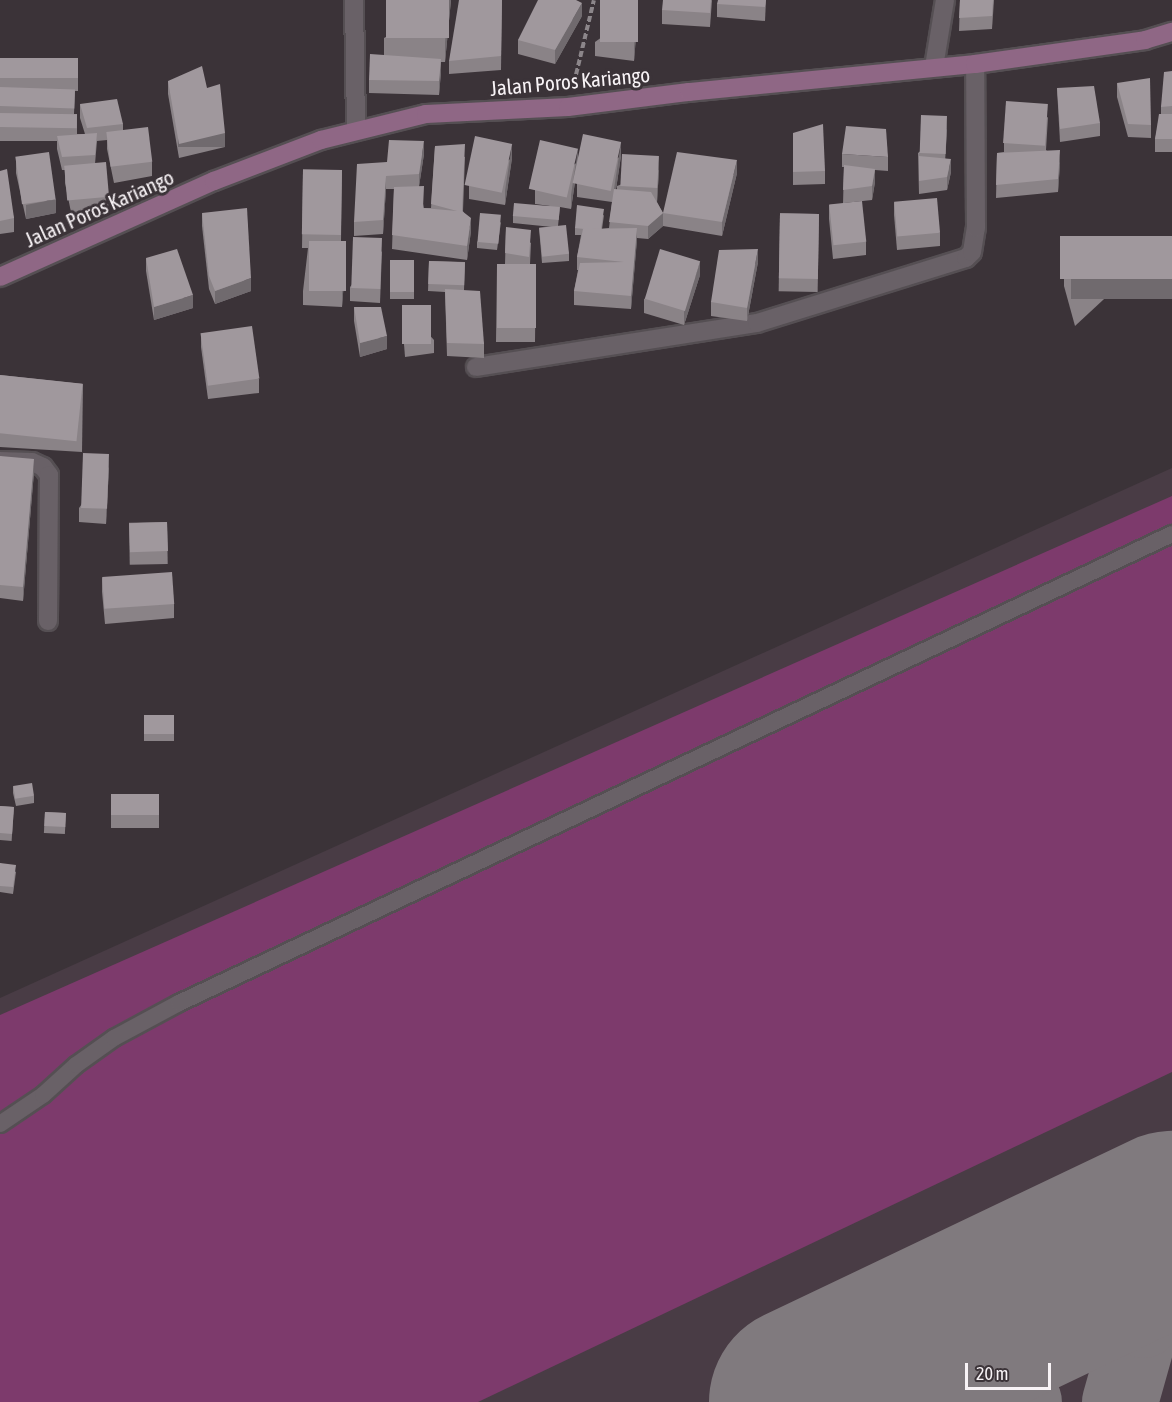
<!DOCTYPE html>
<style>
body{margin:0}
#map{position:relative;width:1172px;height:1402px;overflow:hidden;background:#3b3338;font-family:"Asap Condensed",sans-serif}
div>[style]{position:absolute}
.built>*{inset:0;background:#493c45}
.green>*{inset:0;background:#7d3a6c}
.taxiway>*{height:76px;margin:-38px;padding:0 38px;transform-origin:38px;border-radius:38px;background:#807a7e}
.runway>*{height:192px;margin:-96px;padding:0 96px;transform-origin:96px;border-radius:96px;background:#807a7e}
.path>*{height:4px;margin-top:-2px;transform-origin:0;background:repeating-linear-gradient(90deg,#8c868a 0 6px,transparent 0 9px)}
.roads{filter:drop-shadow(2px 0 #554f53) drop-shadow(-2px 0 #554f53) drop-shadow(0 2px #554f53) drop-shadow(0 -2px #554f53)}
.service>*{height:16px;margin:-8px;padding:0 8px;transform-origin:8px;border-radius:8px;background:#696167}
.minor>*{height:18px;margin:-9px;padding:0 9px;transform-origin:9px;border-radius:9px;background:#696167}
.secondary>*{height:18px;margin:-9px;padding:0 9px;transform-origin:9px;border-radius:9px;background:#8f6785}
.wall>*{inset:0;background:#8a8387;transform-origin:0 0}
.shaded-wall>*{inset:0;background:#706a6e;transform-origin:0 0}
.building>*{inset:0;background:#a0989d;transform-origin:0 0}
span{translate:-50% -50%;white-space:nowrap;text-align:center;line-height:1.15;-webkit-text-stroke:6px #3b3338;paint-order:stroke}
.street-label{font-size:21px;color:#f8f3f6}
.scale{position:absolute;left:965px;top:1363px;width:86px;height:27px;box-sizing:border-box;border:3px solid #f8f3f6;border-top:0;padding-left:8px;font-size:18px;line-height:21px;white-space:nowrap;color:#f8f3f6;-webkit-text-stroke:4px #3b3338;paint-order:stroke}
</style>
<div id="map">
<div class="built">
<div style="clip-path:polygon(1172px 468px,1172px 1402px,0 1402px,0 998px)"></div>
</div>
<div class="green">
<div style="clip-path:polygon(1172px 496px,1172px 1072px,478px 1402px,0 1402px,0 1015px)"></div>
</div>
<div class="taxiway">
<div style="left:919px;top:1348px;width:53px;rotate:20.8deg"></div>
<div style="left:969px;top:1367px;width:56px;rotate:29.7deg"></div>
<div style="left:1018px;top:1395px;width:9px;rotate:49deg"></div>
<div style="left:1120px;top:1402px;width:85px;rotate:-74.3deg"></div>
<div style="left:1143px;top:1320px;width:59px;rotate:-69.1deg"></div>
<div style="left:1164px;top:1265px;width:14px;rotate:-54deg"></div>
</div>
<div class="runway">
<div style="left:805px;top:1402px;width:407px;rotate:-25.5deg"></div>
</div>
<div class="path">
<div style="left:574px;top:83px;width:85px;rotate:-76.5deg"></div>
</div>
<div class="roads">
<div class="service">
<div style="left:0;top:1124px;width:52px;rotate:-34deg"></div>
<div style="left:43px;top:1095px;width:45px;rotate:-42.3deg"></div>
<div style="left:76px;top:1065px;width:47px;rotate:-35.4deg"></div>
<div style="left:114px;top:1038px;width:74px;rotate:-28.3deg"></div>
<div style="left:179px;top:1003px;width:1098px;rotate:-25.28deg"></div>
</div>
<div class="minor">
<div style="left:354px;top:0;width:129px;rotate:89.1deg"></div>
<div style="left:934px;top:67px;width:68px;rotate:-80.7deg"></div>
<div style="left:476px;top:367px;width:284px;rotate:-8.9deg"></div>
<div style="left:757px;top:323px;width:219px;rotate:-17.3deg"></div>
<div style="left:966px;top:258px;width:8px;rotate:-45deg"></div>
<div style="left:972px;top:252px;width:24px;rotate:-81deg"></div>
<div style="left:976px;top:228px;width:164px;rotate:-90.3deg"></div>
<div style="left:0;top:461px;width:32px;rotate:2deg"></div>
<div style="left:32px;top:462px;width:12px;rotate:24deg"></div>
<div style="left:43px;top:467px;width:10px;rotate:53deg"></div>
<div style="left:49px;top:475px;width:146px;rotate:90.4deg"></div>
</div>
<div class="secondary">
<div style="left:0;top:277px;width:235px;rotate:-24.2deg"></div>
<div style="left:214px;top:181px;width:115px;rotate:-21deg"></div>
<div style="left:321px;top:140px;width:108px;rotate:-13.9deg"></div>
<div style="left:426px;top:114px;width:142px;rotate:-2.8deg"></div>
<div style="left:568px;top:107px;width:122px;rotate:-7.1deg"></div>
<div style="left:689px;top:92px;width:287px;rotate:-5.6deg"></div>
<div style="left:975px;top:64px;width:172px;rotate:-8deg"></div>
<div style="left:1145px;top:40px;width:28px;rotate:-17deg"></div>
</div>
</div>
<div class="wall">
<div style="clip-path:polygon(451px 0,445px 62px,441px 62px,441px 72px,439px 95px,369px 93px,369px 80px,384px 55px,384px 38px)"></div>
<div style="clip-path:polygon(502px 0,501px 70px,449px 74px,449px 61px)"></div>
<div style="clip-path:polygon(712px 0,710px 27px,662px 24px,662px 10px)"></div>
<div style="clip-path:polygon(766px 0,765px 21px,717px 17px,717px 4px)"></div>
<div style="clip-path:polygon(960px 0,994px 0,992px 29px,959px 31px)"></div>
<div style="clip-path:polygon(638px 11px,634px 61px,595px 56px,595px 42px)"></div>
<div style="clip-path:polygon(582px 16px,555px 64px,518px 54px,518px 40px)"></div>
<div style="clip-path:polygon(0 58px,78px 58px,78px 91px,75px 91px,74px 114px,77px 114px,77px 134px,85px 134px,80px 118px,80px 104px,123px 124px,123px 133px,152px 162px,152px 176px,114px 183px,107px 149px,107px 140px,97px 141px,95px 164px,109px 197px,109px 210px,72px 217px,65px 183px,65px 170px,66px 170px,62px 170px,57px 149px,57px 141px,0 141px)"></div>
<div style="clip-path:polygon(1172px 71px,1172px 152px,1155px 152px,1155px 139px,1161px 114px,1161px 107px)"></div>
<div style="clip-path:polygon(168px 81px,207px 88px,225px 147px,179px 158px,168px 94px)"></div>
<div style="clip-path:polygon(1117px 83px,1151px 125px,1151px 138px,1128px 137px,1117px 97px)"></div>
<div style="clip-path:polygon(1057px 88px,1100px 123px,1100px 136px,1060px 142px)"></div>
<div style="clip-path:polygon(1048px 117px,1046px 150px,1060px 163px,1058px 192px,996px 198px,997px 153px,1004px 152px,1004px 143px)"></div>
<div style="clip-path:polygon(947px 129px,945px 158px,951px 172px,947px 190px,919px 194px,918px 153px)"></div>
<div style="clip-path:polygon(793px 133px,825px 171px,825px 184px,793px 185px)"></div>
<div style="clip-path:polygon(435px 146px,465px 157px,463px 211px,471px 231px,467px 260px,392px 249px,394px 189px,386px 189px,383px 234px,354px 236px,354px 222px,387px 162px,424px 154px,419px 186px,424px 208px,431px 208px)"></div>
<div style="clip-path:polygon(842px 154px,888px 157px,888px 171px,875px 170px,875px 182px,872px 200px,844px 203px,866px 242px,866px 255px,833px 259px,829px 219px,829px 205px,843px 204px,844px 167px,842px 167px)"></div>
<div style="clip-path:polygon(621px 156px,616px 189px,617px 190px,617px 186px,659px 170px,657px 202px,663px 213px,737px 173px,722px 236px,663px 226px,648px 239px,637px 238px,631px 309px,574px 305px,574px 291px,578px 270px,577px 270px,577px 257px,581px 235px,575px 235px,575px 228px,604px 215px,602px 229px,609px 228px,612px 202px,577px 197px,577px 184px)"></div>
<div style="clip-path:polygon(512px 158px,505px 205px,469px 199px,469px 186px)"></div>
<div style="clip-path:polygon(16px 160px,56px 213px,26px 219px,16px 173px)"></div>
<div style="clip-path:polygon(578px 162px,571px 209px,560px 207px,558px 226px,569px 254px,569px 261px,542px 263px,539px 228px,552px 227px,513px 223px,513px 216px,550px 206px,535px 204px,535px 190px)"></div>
<div style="clip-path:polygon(342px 170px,341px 241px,346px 255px,342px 307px,303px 305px,303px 291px,308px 248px,302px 248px,303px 171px)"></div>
<div style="clip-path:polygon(0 171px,14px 218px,14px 232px,0 234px)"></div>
<div style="clip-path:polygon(894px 202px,940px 233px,940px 246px,897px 250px,894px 215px)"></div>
<div style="clip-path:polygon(202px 213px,251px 291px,215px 304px,209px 289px,202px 226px)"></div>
<div style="left:819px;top:214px;width:78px;height:39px;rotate:91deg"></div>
<div style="clip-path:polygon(501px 222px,497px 250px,477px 248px,477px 242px)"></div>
<div style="clip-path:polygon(506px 227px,531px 243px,530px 264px,536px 264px,535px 342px,496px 342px,497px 264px,505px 264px)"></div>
<div style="clip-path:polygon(1172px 236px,1075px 326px,1064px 286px,1064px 266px)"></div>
<div style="clip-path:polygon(382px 251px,380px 303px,350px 301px,350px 287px)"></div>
<div style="clip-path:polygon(146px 258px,193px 308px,154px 320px,146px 271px)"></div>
<div style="left:414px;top:260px;width:39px;height:24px;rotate:90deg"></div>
<div style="clip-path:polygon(429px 261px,465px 262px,464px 290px,484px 344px,484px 358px,447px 356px,445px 292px,428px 291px)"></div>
<div style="clip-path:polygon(758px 262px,747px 321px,711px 316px,711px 302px)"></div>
<div style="clip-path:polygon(700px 275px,684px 325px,644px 313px,644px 299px)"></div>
<div style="clip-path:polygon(402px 305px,434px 340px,434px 353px,405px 357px,402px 318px)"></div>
<div style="clip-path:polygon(354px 307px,387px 349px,360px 357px,354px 321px)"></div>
<div style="clip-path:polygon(201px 334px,259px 379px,259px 393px,208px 399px,201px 347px)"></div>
<div style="clip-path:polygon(0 375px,83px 384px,82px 452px,0 447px)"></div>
<div style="clip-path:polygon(0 456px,34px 472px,23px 601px,0 598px)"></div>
<div style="clip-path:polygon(109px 467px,106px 524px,79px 522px,79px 508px)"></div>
<div style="left:167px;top:522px;width:42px;height:38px;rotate:89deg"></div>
<div style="clip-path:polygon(102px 578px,174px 604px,174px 618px,105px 624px,102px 592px)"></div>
<div style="left:144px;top:715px;width:30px;height:26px"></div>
<div style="clip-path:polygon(13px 786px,34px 796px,34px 803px,16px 806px,13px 793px)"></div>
<div style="left:111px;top:794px;width:48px;height:34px"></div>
<div style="left:0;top:806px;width:14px;height:34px;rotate:4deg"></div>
<div style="left:45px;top:812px;width:21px;height:21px;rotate:3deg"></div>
<div style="clip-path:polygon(0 863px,16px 872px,13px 894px,0 892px)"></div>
</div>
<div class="shaded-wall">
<div style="clip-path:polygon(449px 0,451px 0,445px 62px,445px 42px)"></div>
<div style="clip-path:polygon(638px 0,638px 11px,634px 61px,634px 47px)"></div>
<div style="clip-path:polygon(582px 3px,582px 16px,555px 64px,555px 50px)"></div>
<div style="clip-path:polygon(441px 59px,441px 72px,439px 95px,439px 81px)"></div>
<div style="clip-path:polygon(947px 116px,947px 129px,945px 165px,945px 152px)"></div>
<div style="left:225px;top:133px;width:14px;height:47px;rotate:90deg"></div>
<div style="clip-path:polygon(424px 141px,424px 154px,419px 187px,419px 174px)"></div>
<div style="clip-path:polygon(621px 142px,621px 156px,614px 203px,614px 189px)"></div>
<div style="clip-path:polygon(512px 144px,512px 158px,505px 205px,505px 191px)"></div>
<div style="clip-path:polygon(578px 149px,578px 162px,571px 209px,571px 195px)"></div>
<div style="clip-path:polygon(1060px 150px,1060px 163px,1058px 192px,1058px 179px)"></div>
<div style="clip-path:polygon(659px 156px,659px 170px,657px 203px,657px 190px)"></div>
<div style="clip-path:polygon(951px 159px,951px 172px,947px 190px,947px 177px)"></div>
<div style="clip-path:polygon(737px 160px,737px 173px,722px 236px,722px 222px)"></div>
<div style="clip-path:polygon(875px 169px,875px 182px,872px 200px,872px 186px)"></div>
<div style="clip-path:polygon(386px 176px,386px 189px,383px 234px,383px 220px)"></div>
<div style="clip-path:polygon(56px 199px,56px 213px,26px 219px,26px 205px)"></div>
<div style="clip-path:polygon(663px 213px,663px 226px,648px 239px,648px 226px)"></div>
<div style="clip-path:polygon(471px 218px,471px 231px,467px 260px,467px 246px)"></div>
<div style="clip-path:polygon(637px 228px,637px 241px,631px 309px,631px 296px)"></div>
<div style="clip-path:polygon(346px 241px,346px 255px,342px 307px,342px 294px)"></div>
<div style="clip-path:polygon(758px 249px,758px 262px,747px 321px,747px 308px)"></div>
<div style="clip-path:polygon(700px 261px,700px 275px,684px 325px,684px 312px)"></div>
<div style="clip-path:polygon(251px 278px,251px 291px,215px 304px,215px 291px)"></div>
<div style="left:1172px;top:279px;width:20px;height:101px;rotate:90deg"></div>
<div style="clip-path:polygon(193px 295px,193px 308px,154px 320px,154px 307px)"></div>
<div style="clip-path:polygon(387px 336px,387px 349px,360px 357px,360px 343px)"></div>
<div style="clip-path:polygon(109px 454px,109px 467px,106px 524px,106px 510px)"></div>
<div style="clip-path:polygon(34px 459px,34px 472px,23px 601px,23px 587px)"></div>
</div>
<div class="building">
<div style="left:386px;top:0;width:63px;height:38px"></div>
<div style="clip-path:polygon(459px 0,502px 0,501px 56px,449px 61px)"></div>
<div style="clip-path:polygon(538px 0,576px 0,582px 3px,555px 50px,518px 40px)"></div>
<div style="left:600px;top:0;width:38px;height:42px"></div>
<div style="clip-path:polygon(663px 0,711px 0,710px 13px,662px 10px)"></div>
<div style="clip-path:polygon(718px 0,766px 0,765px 7px,717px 4px)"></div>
<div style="clip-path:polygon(960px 0,993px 0,992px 16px,959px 18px)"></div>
<div style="clip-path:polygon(370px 54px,441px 59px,439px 81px,369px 80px)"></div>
<div style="left:0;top:58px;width:78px;height:20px"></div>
<div style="clip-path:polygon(202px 66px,207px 88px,220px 84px,225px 133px,179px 144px,168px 81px)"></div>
<div style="clip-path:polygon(1172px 71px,1172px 106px,1161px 107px,1164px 72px)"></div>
<div style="clip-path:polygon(1150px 78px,1151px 125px,1128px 124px,1117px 83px)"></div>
<div style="clip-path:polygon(1094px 86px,1100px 123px,1060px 129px,1057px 88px)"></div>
<div style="left:0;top:87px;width:75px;height:19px;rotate:2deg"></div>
<div style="clip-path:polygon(117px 99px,123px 124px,87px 128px,80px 104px)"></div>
<div style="left:1006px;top:101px;width:42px;height:42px;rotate:4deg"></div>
<div style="left:0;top:113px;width:77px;height:14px;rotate:1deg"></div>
<div style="clip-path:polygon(1159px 114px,1172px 114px,1172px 139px,1155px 139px)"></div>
<div style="left:921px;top:115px;width:26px;height:38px;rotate:2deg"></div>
<div style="clip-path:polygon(823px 124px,825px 171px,793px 172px,793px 133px)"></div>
<div style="clip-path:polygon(846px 126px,886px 129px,888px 157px,842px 154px)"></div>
<div style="left:148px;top:127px;width:35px;height:42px;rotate:83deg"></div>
<div style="clip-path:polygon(97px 133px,95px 155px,62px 157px,57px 136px)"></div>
<div style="left:583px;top:134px;width:39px;height:50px;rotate:12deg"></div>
<div style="left:475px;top:136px;width:38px;height:50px;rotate:12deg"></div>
<div style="clip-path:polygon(389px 140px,424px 141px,419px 174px,386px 176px,383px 220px,354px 222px,357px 164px,387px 162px)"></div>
<div style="left:540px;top:140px;width:39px;height:50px;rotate:13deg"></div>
<div style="clip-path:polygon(465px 144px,462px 211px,471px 218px,467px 246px,392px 235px,394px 187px,424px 186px,423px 208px,457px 211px,431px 204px,435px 146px)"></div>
<div style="clip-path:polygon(1060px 150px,1058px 179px,996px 185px,997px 153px)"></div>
<div style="left:49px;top:152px;width:48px;height:34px;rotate:82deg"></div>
<div style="clip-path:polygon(677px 152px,737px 160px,722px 222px,663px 213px)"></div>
<div style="left:622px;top:154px;width:37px;height:32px;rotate:3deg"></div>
<div style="clip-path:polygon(919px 156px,951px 159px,947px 177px,919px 181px)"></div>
<div style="left:106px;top:162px;width:35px;height:42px;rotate:85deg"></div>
<div style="clip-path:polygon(844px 165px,875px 169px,872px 186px,843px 190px)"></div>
<div style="clip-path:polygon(7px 169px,14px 218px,0 221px,0 171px)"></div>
<div style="left:342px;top:170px;width:65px;height:39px;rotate:91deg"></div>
<div style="clip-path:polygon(614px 189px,651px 192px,663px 213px,648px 226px,609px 222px)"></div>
<div style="left:937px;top:198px;width:35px;height:43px;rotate:85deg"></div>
<div style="left:862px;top:201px;width:41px;height:33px;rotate:84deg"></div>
<div style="left:514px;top:203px;width:46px;height:13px;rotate:5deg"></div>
<div style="clip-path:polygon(577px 205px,604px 209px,601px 229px,584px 229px,575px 228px)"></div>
<div style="clip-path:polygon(247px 208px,251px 278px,215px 291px,209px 276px,202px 213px)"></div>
<div style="left:480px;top:213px;width:21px;height:29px;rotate:5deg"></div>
<div style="left:819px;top:214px;width:65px;height:39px;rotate:91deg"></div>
<div style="left:566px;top:225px;width:29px;height:27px;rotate:84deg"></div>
<div style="clip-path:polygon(506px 227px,531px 230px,529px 257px,505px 253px)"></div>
<div style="clip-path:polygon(637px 228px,631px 296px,574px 291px,580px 263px,624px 262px,577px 257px,583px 229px)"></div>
<div style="left:1172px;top:236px;width:43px;height:112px;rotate:90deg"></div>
<div style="left:382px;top:238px;width:51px;height:29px;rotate:92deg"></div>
<div style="left:309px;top:241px;width:37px;height:50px"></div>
<div style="clip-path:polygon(177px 249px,193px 295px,154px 307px,146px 258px)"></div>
<div style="left:660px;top:249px;width:42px;height:52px;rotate:17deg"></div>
<div style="clip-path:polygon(758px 249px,747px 308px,711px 302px,719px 250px)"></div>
<div style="left:414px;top:260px;width:32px;height:24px;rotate:90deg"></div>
<div style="left:429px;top:261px;width:36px;height:23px;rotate:2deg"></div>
<div style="left:497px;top:264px;width:39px;height:64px"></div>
<div style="clip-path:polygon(445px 289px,480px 291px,484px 344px,447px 343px)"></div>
<div style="left:402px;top:305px;width:29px;height:39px"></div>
<div style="clip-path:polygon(354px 307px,381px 307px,387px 336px,360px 343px)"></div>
<div style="left:252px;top:326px;width:53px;height:52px;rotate:82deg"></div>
<div style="left:0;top:375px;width:83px;height:58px;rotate:6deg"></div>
<div style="left:83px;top:453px;width:26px;height:55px;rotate:2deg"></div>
<div style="clip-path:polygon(0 456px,34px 459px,23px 587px,0 585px)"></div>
<div style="left:167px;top:522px;width:29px;height:38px;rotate:88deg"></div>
<div style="left:172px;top:572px;width:32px;height:70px;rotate:86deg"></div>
<div style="left:144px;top:715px;width:30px;height:19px"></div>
<div style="left:32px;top:783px;width:13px;height:19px;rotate:81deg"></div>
<div style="left:111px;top:794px;width:48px;height:21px"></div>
<div style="left:0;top:806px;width:14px;height:27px;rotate:4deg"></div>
<div style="left:45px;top:812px;width:21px;height:14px;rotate:3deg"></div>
<div style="clip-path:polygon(0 863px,16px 865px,13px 887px,0 886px)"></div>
</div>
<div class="street-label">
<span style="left:570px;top:81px;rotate:-5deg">Jalan Poros Kariango</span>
<span style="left:99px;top:208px;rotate:-24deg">Jalan Poros Kariango</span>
</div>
<div class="scale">20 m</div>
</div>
